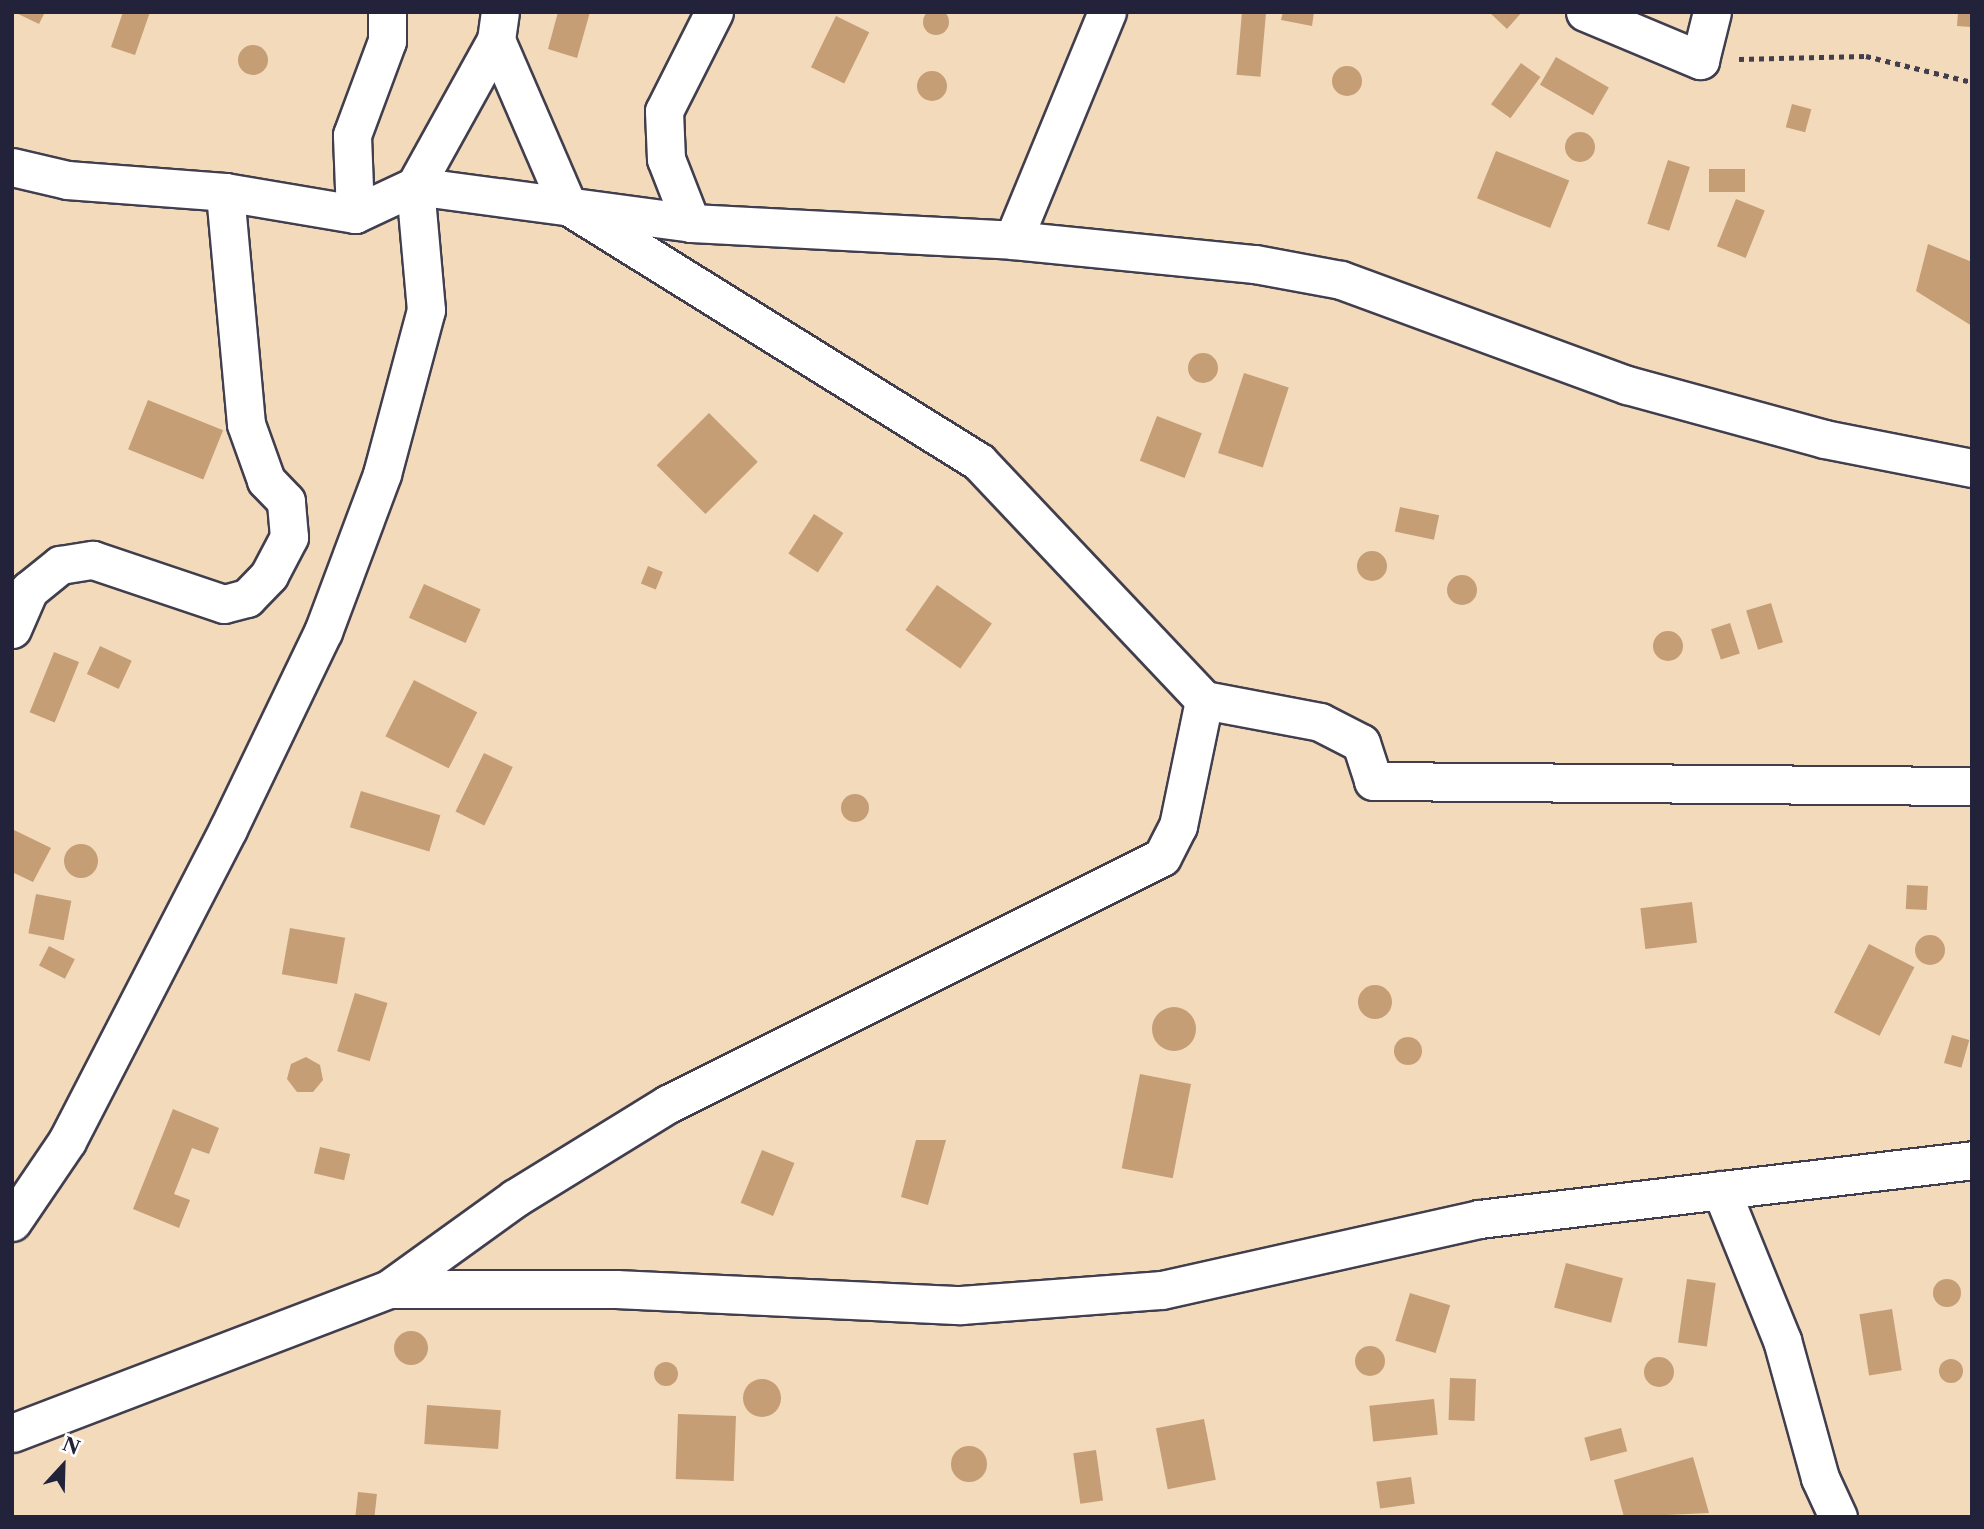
<!DOCTYPE html>
<style>
body{margin:0}
#map{position:relative;width:1984px;height:1529px;overflow:hidden;background:#f3dabb;font-family:"Libre Caslon Text",serif}
div>[style]{position:absolute}
.building>*{inset:0;background:#c59e76;transform-origin:0 0}
.round{border-radius:50%}
.path>*{height:4.5px;margin-top:-2.25px;transform-origin:0;background:repeating-linear-gradient(90deg,#413e4e 0 5px,transparent 0 10px)}
.roads{filter:drop-shadow(2px 0 #413e4e) drop-shadow(-2px 0 #413e4e) drop-shadow(0 2px #413e4e) drop-shadow(0 -2px #413e4e)}
.street>*{height:37px;margin:-18.5px;padding:0 18.5px;transform-origin:18.5px;border-radius:18.5px;background:#fff}
span{translate:-50% -50%;white-space:nowrap;text-align:center;line-height:1.15;-webkit-text-stroke:5px #fff;paint-order:stroke}
.frame{position:absolute;inset:0;border:14px solid #22223b;pointer-events:none}
.north{position:absolute;left:28px;top:1431px;width:70px;height:70px;-webkit-text-stroke:5px #fff;paint-order:stroke;rotate:22deg;font-size:19px;font-weight:700;line-height:28px;text-align:center;color:#22223b}
.north::after{content:'';display:block;margin:auto;width:24px;height:32px;background:#22223b;clip-path:polygon(50% 0,100% 100%,50% 72%,0 100%)}
</style>
<div id="map">
<div class="building">
<div class="round" style="left:923px;top:9px;width:26px;height:26px"></div>
<div style="clip-path:polygon(14px 12px,45px 12px,39px 24px)"></div>
<div style="clip-path:polygon(123px 12px,150px 12px,135px 55px,111px 47px)"></div>
<div style="clip-path:polygon(558px 12px,590px 12px,577px 58px,548px 49px)"></div>
<div style="left:1242px;top:12px;width:24px;height:63px;rotate:5deg"></div>
<div style="clip-path:polygon(1283px 12px,1314px 12px,1312px 26px,1281px 20px)"></div>
<div style="clip-path:polygon(1489px 12px,1522px 12px,1507px 29px)"></div>
<div style="left:1958px;top:12px;width:14px;height:14px;rotate:4deg"></div>
<div style="left:836px;top:16px;width:37px;height:57px;rotate:26deg"></div>
<div class="round" style="left:238px;top:45px;width:30px;height:30px"></div>
<div style="left:1556px;top:57px;width:61px;height:32px;rotate:30deg"></div>
<div style="left:1521px;top:63px;width:24px;height:51px;rotate:36deg"></div>
<div class="round" style="left:1332px;top:66px;width:30px;height:30px"></div>
<div class="round" style="left:917px;top:71px;width:30px;height:30px"></div>
<div style="left:1792px;top:104px;width:20px;height:24px;rotate:15deg"></div>
<div class="round" style="left:1565px;top:132px;width:30px;height:30px"></div>
<div style="left:1496px;top:151px;width:79px;height:51px;rotate:22deg"></div>
<div style="left:1668px;top:160px;width:23px;height:67px;rotate:18deg"></div>
<div style="left:1709px;top:169px;width:36px;height:23px"></div>
<div style="left:1736px;top:199px;width:31px;height:51px;rotate:22deg"></div>
<div style="clip-path:polygon(1928px 244px,1972px 262px,1972px 326px,1916px 291px)"></div>
<div class="round" style="left:1188px;top:353px;width:30px;height:30px"></div>
<div style="left:1244px;top:373px;width:47px;height:84px;rotate:18deg"></div>
<div style="left:148px;top:400px;width:81px;height:53px;rotate:22deg"></div>
<div style="left:709px;top:413px;width:69px;height:74px;rotate:45deg"></div>
<div style="left:1157px;top:416px;width:48px;height:48px;rotate:21deg"></div>
<div style="left:1400px;top:507px;width:40px;height:25px;rotate:12deg"></div>
<div style="left:814px;top:514px;width:35px;height:47px;rotate:33deg"></div>
<div class="round" style="left:1357px;top:551px;width:30px;height:30px"></div>
<div style="left:648px;top:566px;width:16px;height:19px;rotate:22deg"></div>
<div class="round" style="left:1447px;top:575px;width:30px;height:30px"></div>
<div style="left:424px;top:584px;width:62px;height:37px;rotate:24deg"></div>
<div style="left:937px;top:585px;width:67px;height:55px;rotate:35deg"></div>
<div style="left:1771px;top:603px;width:41px;height:26px;rotate:73deg"></div>
<div style="left:1730px;top:623px;width:32px;height:20px;rotate:72deg"></div>
<div class="round" style="left:1653px;top:631px;width:30px;height:30px"></div>
<div style="left:100px;top:646px;width:35px;height:31px;rotate:25deg"></div>
<div style="left:54px;top:652px;width:27px;height:65px;rotate:22deg"></div>
<div style="left:414px;top:680px;width:71px;height:63px;rotate:27deg"></div>
<div style="left:484px;top:753px;width:32px;height:65px;rotate:26deg"></div>
<div style="left:361px;top:791px;width:83px;height:38px;rotate:17deg"></div>
<div class="round" style="left:841px;top:794px;width:28px;height:28px"></div>
<div style="clip-path:polygon(12px 829px,51px 848px,33px 882px,12px 872px)"></div>
<div class="round" style="left:64px;top:844px;width:34px;height:34px"></div>
<div style="left:1907px;top:885px;width:21px;height:24px;rotate:3deg"></div>
<div style="left:36px;top:894px;width:36px;height:40px;rotate:11deg"></div>
<div style="left:1692px;top:902px;width:41px;height:52px;rotate:83deg"></div>
<div style="left:290px;top:928px;width:56px;height:47px;rotate:10deg"></div>
<div class="round" style="left:1915px;top:935px;width:30px;height:30px"></div>
<div style="left:1869px;top:944px;width:51px;height:77px;rotate:27deg"></div>
<div style="left:49px;top:946px;width:29px;height:22px;rotate:27deg"></div>
<div class="round" style="left:1358px;top:985px;width:34px;height:34px"></div>
<div style="left:355px;top:993px;width:34px;height:61px;rotate:17deg"></div>
<div class="round" style="left:1152px;top:1007px;width:44px;height:44px"></div>
<div style="left:1952px;top:1035px;width:18px;height:29px;rotate:16deg"></div>
<div class="round" style="left:1394px;top:1037px;width:28px;height:28px"></div>
<div style="clip-path:polygon(306px 1057px,320px 1065px,323px 1080px,313px 1092px,297px 1092px,287px 1079px,291px 1064px)"></div>
<div style="left:1140px;top:1074px;width:52px;height:96px;rotate:11deg"></div>
<div style="clip-path:polygon(173px 1109px,219px 1128px,209px 1154px,192px 1148px,174px 1194px,190px 1200px,179px 1228px,133px 1209px)"></div>
<div style="clip-path:polygon(916px 1140px,946px 1140px,928px 1205px,901px 1197px)"></div>
<div style="left:320px;top:1147px;width:31px;height:27px;rotate:13deg"></div>
<div style="left:762px;top:1150px;width:35px;height:57px;rotate:22deg"></div>
<div style="left:1566px;top:1263px;width:59px;height:46px;rotate:15deg"></div>
<div style="left:1687px;top:1279px;width:29px;height:64px;rotate:8deg"></div>
<div class="round" style="left:1933px;top:1279px;width:28px;height:28px"></div>
<div style="left:1410px;top:1293px;width:42px;height:50px;rotate:17deg"></div>
<div style="left:1892px;top:1309px;width:62px;height:33px;rotate:81deg"></div>
<div class="round" style="left:394px;top:1331px;width:34px;height:34px"></div>
<div class="round" style="left:1355px;top:1346px;width:30px;height:30px"></div>
<div class="round" style="left:1644px;top:1357px;width:30px;height:30px"></div>
<div class="round" style="left:1939px;top:1359px;width:24px;height:24px"></div>
<div class="round" style="left:654px;top:1362px;width:24px;height:24px"></div>
<div style="left:1450px;top:1378px;width:26px;height:42px;rotate:2deg"></div>
<div class="round" style="left:743px;top:1379px;width:38px;height:38px"></div>
<div style="left:1434px;top:1399px;width:36px;height:65px;rotate:84deg"></div>
<div style="left:427px;top:1405px;width:74px;height:39px;rotate:4deg"></div>
<div style="left:678px;top:1414px;width:58px;height:65px;rotate:2deg"></div>
<div style="left:1204px;top:1419px;width:62px;height:49px;rotate:79deg"></div>
<div style="left:1621px;top:1428px;width:24px;height:38px;rotate:75deg"></div>
<div class="round" style="left:951px;top:1446px;width:36px;height:36px"></div>
<div style="left:1096px;top:1450px;width:51px;height:23px;rotate:82deg"></div>
<div style="clip-path:polygon(1693px 1457px,1709px 1513px,1624px 1517px,1614px 1480px)"></div>
<div style="left:1411px;top:1477px;width:27px;height:35px;rotate:82deg"></div>
<div style="left:358px;top:1492px;width:19px;height:25px;rotate:6deg"></div>
</div>
<div class="path">
<div style="left:1739px;top:59px;width:127px;rotate:-1.4deg"></div>
<div style="left:1866px;top:56px;width:109px;rotate:13.8deg"></div>
</div>
<div class="roads">
<div class="street">
<div style="left:1585px;top:12px;width:125px;rotate:22.7deg"></div>
<div style="left:1700px;top:60px;width:49px;rotate:-76deg"></div>
<div style="left:496px;top:40px;width:181px;rotate:66.6deg"></div>
<div style="left:568px;top:206px;width:484px;rotate:31.9deg"></div>
<div style="left:979px;top:462px;width:328px;rotate:46.6deg"></div>
<div style="left:1204px;top:700px;width:118px;rotate:10.7deg"></div>
<div style="left:1320px;top:722px;width:46px;rotate:27.1deg"></div>
<div style="left:1361px;top:743px;width:40px;rotate:72deg"></div>
<div style="left:1373px;top:781px;width:599px;rotate:0.48deg"></div>
<div style="left:12px;top:167px;width:57px;rotate:13.3deg"></div>
<div style="left:67px;top:180px;width:158px;rotate:4.3deg"></div>
<div style="left:225px;top:192px;width:132px;rotate:9.6deg"></div>
<div style="left:355px;top:214px;width:66px;rotate:-25deg"></div>
<div style="left:415px;top:186px;width:278px;rotate:7.6deg"></div>
<div style="left:691px;top:223px;width:322px;rotate:3deg"></div>
<div style="left:1013px;top:240px;width:243px;rotate:5.7deg"></div>
<div style="left:1255px;top:264px;width:87px;rotate:10.5deg"></div>
<div style="left:1341px;top:280px;width:305px;rotate:20.2deg"></div>
<div style="left:1627px;top:385px;width:204px;rotate:15.3deg"></div>
<div style="left:1824px;top:439px;width:151px;rotate:11.1deg"></div>
<div style="left:355px;top:214px;width:79px;rotate:-92.2deg"></div>
<div style="left:352px;top:135px;width:100px;rotate:-69.6deg"></div>
<div style="left:387px;top:41px;width:29px;rotate:-90deg"></div>
<div style="left:691px;top:223px;width:69px;rotate:-111.3deg"></div>
<div style="left:666px;top:159px;width:48px;rotate:-92.4deg"></div>
<div style="left:664px;top:111px;width:111px;rotate:-63.2deg"></div>
<div style="left:1013px;top:240px;width:247px;rotate:-67.6deg"></div>
<div style="left:12px;top:629px;width:43px;rotate:-66.4deg"></div>
<div style="left:29px;top:590px;width:40px;rotate:-39deg"></div>
<div style="left:60px;top:565px;width:33px;rotate:-9deg"></div>
<div style="left:93px;top:560px;width:138px;rotate:18.6deg"></div>
<div style="left:224px;top:604px;width:24px;rotate:-15deg"></div>
<div style="left:247px;top:598px;width:32px;rotate:-46deg"></div>
<div style="left:269px;top:575px;width:43px;rotate:-62.2deg"></div>
<div style="left:289px;top:537px;width:36px;rotate:-95deg"></div>
<div style="left:286px;top:501px;width:29px;rotate:-134deg"></div>
<div style="left:266px;top:480px;width:59px;rotate:-109.7deg"></div>
<div style="left:246px;top:424px;width:233px;rotate:-95.2deg"></div>
<div style="left:1721px;top:1190px;width:162px;rotate:67.9deg"></div>
<div style="left:1782px;top:1340px;width:143px;rotate:74.6deg"></div>
<div style="left:1820px;top:1478px;width:43px;rotate:65.2deg"></div>
<div style="left:12px;top:1222px;width:98px;rotate:-55.8deg"></div>
<div style="left:67px;top:1141px;width:351px;rotate:-62.7deg"></div>
<div style="left:228px;top:829px;width:219px;rotate:-64.3deg"></div>
<div style="left:323px;top:632px;width:169px;rotate:-69.5deg"></div>
<div style="left:382px;top:474px;width:170px;rotate:-75deg"></div>
<div style="left:426px;top:310px;width:124px;rotate:-95.1deg"></div>
<div style="left:415px;top:186px;width:167px;rotate:-61deg"></div>
<div style="left:496px;top:40px;width:28px;rotate:-82deg"></div>
<div style="left:389px;top:1289px;width:227px"></div>
<div style="left:616px;top:1289px;width:345px;rotate:2.7deg"></div>
<div style="left:961px;top:1305px;width:202px;rotate:-4.3deg"></div>
<div style="left:1162px;top:1290px;width:325px;rotate:-12.6deg"></div>
<div style="left:1479px;top:1219px;width:497px;rotate:-6.8deg"></div>
<div style="left:12px;top:1433px;width:404px;rotate:-20.9deg"></div>
<div style="left:389px;top:1289px;width:155px;rotate:-35.8deg"></div>
<div style="left:515px;top:1198px;width:180px;rotate:-31.6deg"></div>
<div style="left:668px;top:1104px;width:552px;rotate:-26.57deg"></div>
<div style="left:1162px;top:857px;width:35px;rotate:-63deg"></div>
<div style="left:1178px;top:826px;width:129px;rotate:-78.3deg"></div>
</div>
</div>
<div class="frame"></div>
<div class="north">N</div>
</div>
